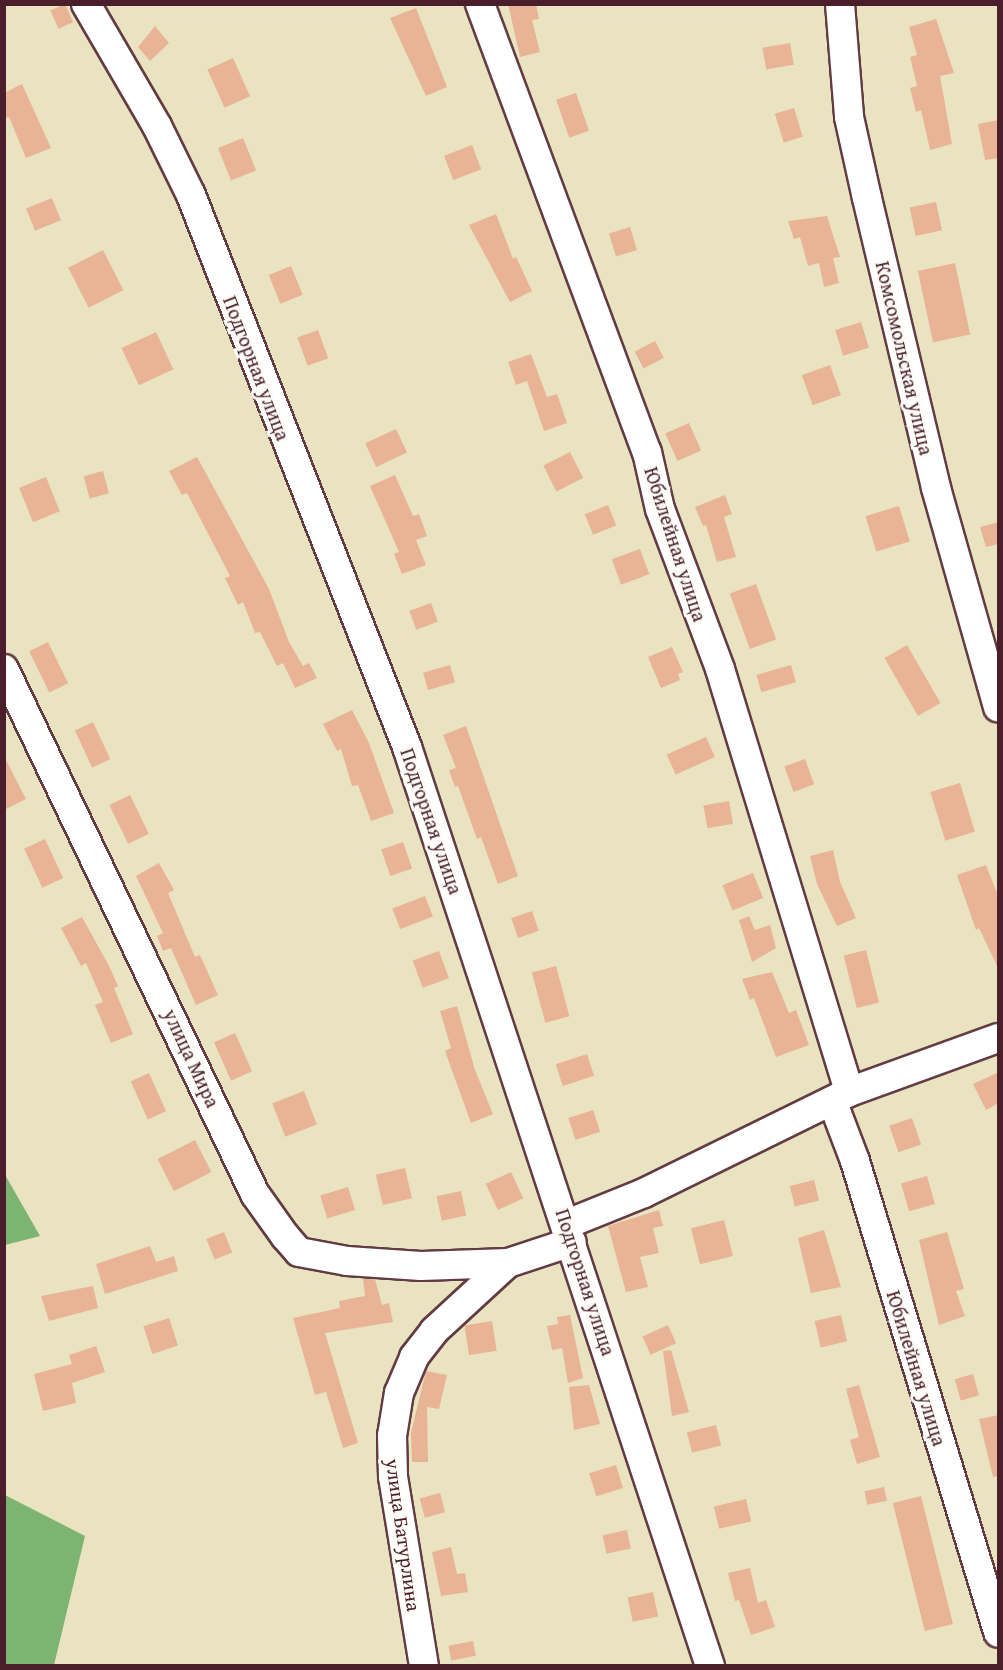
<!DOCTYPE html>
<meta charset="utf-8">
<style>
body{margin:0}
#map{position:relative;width:1003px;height:1670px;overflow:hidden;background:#e9e3c1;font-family:"Gentium Book Plus",serif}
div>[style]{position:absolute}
.forest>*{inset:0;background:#7eb471}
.building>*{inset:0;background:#e9b396;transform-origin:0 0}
.roads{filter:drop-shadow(2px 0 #623c42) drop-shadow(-2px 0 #623c42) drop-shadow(0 2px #623c42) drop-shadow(0 -2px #623c42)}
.minor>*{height:28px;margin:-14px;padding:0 14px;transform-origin:14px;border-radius:14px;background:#fff}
span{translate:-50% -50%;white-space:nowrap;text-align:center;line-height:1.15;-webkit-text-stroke:6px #fdfcf7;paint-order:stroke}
.street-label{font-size:20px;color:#4a1f2b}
.frame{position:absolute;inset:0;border:6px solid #4a1f2b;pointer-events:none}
</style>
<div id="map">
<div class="forest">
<div style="clip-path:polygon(4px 1173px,40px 1236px,5px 1245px,4px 1245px)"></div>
<div style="clip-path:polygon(5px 1495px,85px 1536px,54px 1665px,5px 1665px)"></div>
</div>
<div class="building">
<div style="left:65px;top:4px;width:20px;height:16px;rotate:66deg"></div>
<div style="clip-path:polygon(508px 4px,536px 4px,539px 19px,532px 20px,540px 52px,520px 57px)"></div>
<div style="clip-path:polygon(416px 8px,447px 87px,426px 96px,390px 18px)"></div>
<div style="clip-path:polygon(936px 19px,954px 73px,940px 76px,952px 144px,930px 150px,921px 110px,916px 112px,910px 88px,917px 86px,910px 57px,917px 55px,909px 27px)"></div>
<div style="clip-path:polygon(155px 26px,169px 43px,150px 61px,138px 47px)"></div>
<div style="left:790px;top:43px;width:22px;height:28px;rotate:80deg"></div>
<div style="left:233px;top:58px;width:42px;height:28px;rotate:66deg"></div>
<div style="clip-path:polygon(22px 84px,51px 148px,26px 158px,9px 117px,4px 118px,4px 93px)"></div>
<div style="left:576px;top:93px;width:40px;height:21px;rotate:71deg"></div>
<div style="left:794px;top:108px;width:30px;height:20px;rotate:73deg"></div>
<div style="clip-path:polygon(999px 120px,999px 158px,985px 160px,978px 124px)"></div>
<div style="left:243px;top:138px;width:35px;height:27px;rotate:68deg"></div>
<div style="left:472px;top:145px;width:26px;height:30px;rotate:69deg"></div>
<div style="left:52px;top:198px;width:24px;height:28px;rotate:68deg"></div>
<div style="left:936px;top:202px;width:29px;height:27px;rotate:78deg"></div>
<div style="clip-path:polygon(496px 214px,513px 259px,516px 257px,532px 291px,510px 302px,469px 225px)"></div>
<div style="clip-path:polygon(827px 216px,840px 257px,833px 258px,839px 283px,824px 287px,819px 263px,808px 266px,800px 237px,794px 239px,788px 221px)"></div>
<div style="left:630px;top:227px;width:24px;height:22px;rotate:73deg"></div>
<div style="left:103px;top:250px;width:45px;height:39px;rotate:63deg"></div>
<div style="left:955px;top:263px;width:73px;height:38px;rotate:78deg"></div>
<div style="left:291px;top:266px;width:31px;height:24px;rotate:68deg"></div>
<div style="left:861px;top:322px;width:27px;height:27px;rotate:73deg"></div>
<div style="left:318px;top:330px;width:30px;height:22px;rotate:70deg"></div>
<div style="left:156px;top:332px;width:41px;height:38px;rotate:65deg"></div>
<div style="left:655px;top:341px;width:19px;height:23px;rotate:62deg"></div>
<div style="clip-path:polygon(531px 354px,547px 397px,557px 394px,567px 423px,544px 431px,527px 381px,516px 385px,508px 362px)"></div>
<div style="left:830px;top:365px;width:32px;height:30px;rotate:70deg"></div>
<div style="left:689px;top:423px;width:30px;height:26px;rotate:66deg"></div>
<div style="left:396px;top:429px;width:26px;height:34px;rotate:65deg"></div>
<div style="left:570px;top:452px;width:29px;height:30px;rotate:63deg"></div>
<div style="clip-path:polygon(197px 457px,269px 589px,289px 642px,303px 666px,309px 663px,317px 678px,295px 688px,283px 663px,277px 666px,260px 632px,255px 633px,243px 602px,238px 605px,225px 578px,230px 576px,187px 493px,182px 495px,169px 471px)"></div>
<div style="left:103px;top:471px;width:23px;height:20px;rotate:75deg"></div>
<div style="clip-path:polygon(395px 475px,413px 516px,419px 514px,427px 536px,416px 540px,426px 565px,402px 574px,394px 554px,399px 552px,370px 486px)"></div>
<div style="left:46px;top:477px;width:37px;height:29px;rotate:68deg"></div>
<div style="clip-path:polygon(725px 495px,732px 514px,724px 517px,736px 557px,717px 562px,706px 525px,703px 526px,695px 507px)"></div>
<div style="left:608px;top:505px;width:22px;height:25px;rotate:68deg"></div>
<div style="left:899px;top:506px;width:37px;height:35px;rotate:73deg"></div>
<div style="clip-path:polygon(999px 522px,999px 544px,986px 547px,980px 527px)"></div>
<div style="left:640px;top:549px;width:27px;height:30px;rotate:70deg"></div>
<div style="left:756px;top:584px;width:59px;height:28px;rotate:70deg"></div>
<div style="left:431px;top:603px;width:20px;height:23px;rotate:70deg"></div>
<div style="left:48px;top:642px;width:46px;height:21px;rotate:64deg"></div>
<div style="left:907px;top:645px;width:67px;height:26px;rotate:60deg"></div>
<div style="clip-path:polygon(672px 647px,683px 672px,678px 674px,680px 680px,661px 688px,648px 657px)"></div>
<div style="left:450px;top:665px;width:18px;height:28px;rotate:74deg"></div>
<div style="left:791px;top:665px;width:18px;height:36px;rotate:74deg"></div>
<div style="clip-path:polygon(352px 710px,369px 743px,394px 813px,371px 821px,358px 785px,352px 786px,341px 749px,337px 751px,323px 724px)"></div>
<div style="left:93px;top:722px;width:41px;height:20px;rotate:65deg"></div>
<div style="clip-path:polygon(466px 726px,518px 876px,498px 884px,481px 837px,477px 839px,458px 786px,455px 787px,449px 770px,456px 768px,443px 735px)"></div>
<div style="left:706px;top:737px;width:22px;height:43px;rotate:66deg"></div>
<div style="clip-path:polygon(4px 756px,26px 799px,4px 810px)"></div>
<div style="left:805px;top:759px;width:27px;height:22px;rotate:70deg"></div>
<div style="left:960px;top:783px;width:51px;height:31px;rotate:73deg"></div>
<div style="left:130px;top:795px;width:43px;height:23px;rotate:64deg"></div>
<div style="left:729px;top:801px;width:23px;height:26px;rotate:80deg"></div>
<div style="left:45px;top:839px;width:43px;height:23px;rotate:65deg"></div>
<div style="left:403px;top:842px;width:28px;height:23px;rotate:71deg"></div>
<div style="clip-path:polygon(833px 850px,840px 882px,856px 918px,837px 926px,817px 884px,810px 856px)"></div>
<div style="clip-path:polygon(159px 863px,174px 890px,168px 893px,195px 957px,200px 955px,218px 995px,196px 1005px,171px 948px,163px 951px,157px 936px,163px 933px,136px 876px)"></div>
<div style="clip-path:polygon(986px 865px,999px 898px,999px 970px,979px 928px,976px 930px,957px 875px)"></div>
<div style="left:753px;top:873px;width:27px;height:33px;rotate:68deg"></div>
<div style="left:425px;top:896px;width:22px;height:35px;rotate:69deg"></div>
<div style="left:532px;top:911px;width:21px;height:22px;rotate:71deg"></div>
<div style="clip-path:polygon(749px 916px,755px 930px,770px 925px,776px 948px,752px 962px,739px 920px)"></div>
<div style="clip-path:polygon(82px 917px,109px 966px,118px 986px,114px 988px,133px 1034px,111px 1043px,95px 1005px,103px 1002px,86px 963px,81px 966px,61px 928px)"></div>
<div style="left:866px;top:950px;width:54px;height:23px;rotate:76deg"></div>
<div style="left:439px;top:951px;width:29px;height:28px;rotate:70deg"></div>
<div style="left:556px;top:966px;width:52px;height:25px;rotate:75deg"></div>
<div style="clip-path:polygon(772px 972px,789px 1013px,796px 1010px,809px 1045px,776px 1057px,754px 998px,750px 1000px,742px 979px)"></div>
<div style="clip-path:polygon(457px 1006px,475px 1070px,493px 1114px,471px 1123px,445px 1051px,451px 1048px,440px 1011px)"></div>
<div style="left:235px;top:1033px;width:42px;height:23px;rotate:66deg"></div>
<div style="left:587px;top:1054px;width:23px;height:33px;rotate:72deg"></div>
<div style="clip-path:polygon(999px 1072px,999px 1103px,986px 1110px,973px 1084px)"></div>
<div style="left:149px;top:1073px;width:42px;height:20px;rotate:66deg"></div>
<div style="left:304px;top:1091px;width:36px;height:34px;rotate:69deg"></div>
<div style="left:593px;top:1110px;width:23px;height:26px;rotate:72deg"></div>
<div style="left:912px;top:1118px;width:28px;height:24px;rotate:71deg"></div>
<div style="left:195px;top:1140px;width:36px;height:42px;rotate:63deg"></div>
<div style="left:405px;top:1168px;width:31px;height:30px;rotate:77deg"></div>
<div style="left:511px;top:1172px;width:29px;height:28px;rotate:65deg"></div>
<div style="left:927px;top:1176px;width:29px;height:27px;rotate:74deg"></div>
<div style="left:814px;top:1180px;width:21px;height:25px;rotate:76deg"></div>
<div style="left:348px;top:1187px;width:24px;height:29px;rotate:73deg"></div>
<div style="left:461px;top:1191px;width:25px;height:25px;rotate:78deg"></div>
<div style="clip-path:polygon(659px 1210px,663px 1226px,653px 1228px,659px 1253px,640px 1257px,648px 1287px,626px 1292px,608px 1226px)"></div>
<div style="left:724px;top:1220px;width:37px;height:34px;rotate:76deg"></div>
<div style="clip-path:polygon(824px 1230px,841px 1287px,811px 1293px,798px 1238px)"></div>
<div style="left:224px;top:1232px;width:22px;height:19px;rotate:68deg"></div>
<div style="clip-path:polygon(947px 1232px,964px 1289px,956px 1291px,965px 1316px,939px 1325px,919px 1240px)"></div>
<div style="clip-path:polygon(150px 1246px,156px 1262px,174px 1256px,178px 1271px,105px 1294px,96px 1264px)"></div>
<div style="clip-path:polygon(363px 1279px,375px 1279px,382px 1305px,389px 1303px,393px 1322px,325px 1333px,358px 1443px,343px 1448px,326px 1392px,315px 1395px,293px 1318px,340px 1308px,339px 1301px,365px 1296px)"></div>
<div style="clip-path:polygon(93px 1286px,98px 1308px,49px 1321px,41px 1296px)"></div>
<div style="clip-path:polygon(570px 1315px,583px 1378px,568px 1383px,562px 1348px,552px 1350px,547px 1326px,558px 1324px,557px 1317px)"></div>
<div style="left:841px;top:1315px;width:27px;height:27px;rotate:77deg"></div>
<div style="left:169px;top:1318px;width:29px;height:27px;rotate:72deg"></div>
<div style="left:492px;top:1321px;width:30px;height:28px;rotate:81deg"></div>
<div style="left:668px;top:1325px;width:20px;height:28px;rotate:66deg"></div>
<div style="clip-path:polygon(96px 1346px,105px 1372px,72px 1383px,76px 1403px,43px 1411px,34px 1374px,72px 1364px,69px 1355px)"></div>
<div style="clip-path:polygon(671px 1350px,689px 1412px,672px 1416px,663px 1351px)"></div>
<div style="clip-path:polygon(426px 1371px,447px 1375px,439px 1409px,427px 1407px,428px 1462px,412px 1462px,411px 1433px)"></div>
<div style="left:973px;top:1374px;width:22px;height:19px;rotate:74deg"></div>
<div style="clip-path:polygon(589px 1385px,600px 1424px,574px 1430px,569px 1387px)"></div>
<div style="clip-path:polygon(859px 1385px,880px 1457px,857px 1464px,850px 1440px,859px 1437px,846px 1389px)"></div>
<div style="clip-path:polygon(999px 1415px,999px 1476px,993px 1477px,979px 1419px)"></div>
<div style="left:716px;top:1425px;width:21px;height:30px;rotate:76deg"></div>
<div style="left:616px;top:1465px;width:24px;height:28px;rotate:73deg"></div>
<div style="left:884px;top:1487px;width:14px;height:20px;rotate:78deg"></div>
<div style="left:440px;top:1493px;width:20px;height:21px;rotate:75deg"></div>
<div style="left:921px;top:1496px;width:132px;height:29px;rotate:76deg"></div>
<div style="left:746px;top:1499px;width:23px;height:33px;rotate:77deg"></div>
<div style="left:627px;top:1530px;width:19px;height:25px;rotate:78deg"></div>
<div style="clip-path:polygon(451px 1547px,457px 1574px,465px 1573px,468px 1592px,441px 1596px,432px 1552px)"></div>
<div style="clip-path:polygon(750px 1568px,758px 1603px,766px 1600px,775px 1627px,751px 1635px,739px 1600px,735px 1601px,728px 1573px)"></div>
<div style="left:653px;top:1592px;width:25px;height:26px;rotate:78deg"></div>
<div style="left:473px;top:1641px;width:15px;height:25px;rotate:79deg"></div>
</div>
<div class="roads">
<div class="minor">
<div style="left:86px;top:4px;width:141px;rotate:59.8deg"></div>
<div style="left:157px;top:126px;width:77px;rotate:63.8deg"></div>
<div style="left:191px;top:195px;width:593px;rotate:68.63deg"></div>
<div style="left:407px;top:747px;width:968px;rotate:71.75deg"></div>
<div style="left:480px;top:4px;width:478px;rotate:69.6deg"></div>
<div style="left:647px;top:452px;width:58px;rotate:77.2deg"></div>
<div style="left:660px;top:509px;width:171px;rotate:69.4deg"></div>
<div style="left:720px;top:669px;width:442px;rotate:73deg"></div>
<div style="left:840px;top:4px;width:113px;rotate:85.4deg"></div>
<div style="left:849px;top:117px;width:83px;rotate:77.5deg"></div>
<div style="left:867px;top:198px;width:298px;rotate:76.6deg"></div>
<div style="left:936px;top:488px;width:228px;rotate:74.2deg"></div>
<div style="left:4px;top:669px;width:582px;rotate:64.45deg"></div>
<div style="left:255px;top:1194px;width:52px;rotate:54.5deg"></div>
<div style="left:285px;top:1236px;width:21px;rotate:49deg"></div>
<div style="left:299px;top:1252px;width:49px;rotate:10.6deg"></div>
<div style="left:347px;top:1261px;width:74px;rotate:3.9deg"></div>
<div style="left:421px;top:1266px;width:87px;rotate:-2deg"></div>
<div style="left:833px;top:1103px;width:62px;rotate:69.2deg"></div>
<div style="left:855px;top:1161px;width:493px;rotate:73.1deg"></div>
<div style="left:567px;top:1224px;width:83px;rotate:-21.9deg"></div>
<div style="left:644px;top:1193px;width:229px;rotate:-26.2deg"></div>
<div style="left:849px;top:1092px;width:158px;rotate:-19.9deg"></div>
<div style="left:424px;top:1666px;width:192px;rotate:-99.3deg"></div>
<div style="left:393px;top:1477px;width:41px;rotate:-91.4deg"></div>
<div style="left:392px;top:1436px;width:44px;rotate:-80.8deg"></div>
<div style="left:399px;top:1393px;width:39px;rotate:-67deg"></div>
<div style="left:414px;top:1357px;width:33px;rotate:-52deg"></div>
<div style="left:434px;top:1331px;width:100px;rotate:-42.6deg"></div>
<div style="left:508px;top:1263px;width:67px;rotate:-18.2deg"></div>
</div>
</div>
<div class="street-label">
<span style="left:905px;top:358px;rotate:77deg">Комсомольская улица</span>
<span style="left:257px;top:368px;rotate:69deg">Подгорная улица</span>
<span style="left:676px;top:544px;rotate:72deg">Юбилейная улица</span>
<span style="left:432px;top:821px;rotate:71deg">Подгорная улица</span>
<span style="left:192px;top:1058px;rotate:65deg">улица Мира</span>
<span style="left:586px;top:1282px;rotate:72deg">Подгорная улица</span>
<span style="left:917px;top:1368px;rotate:73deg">Юбилейная улица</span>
<span style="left:404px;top:1535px;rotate:82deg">улица Батурлина</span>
</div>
<div class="frame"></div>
</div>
